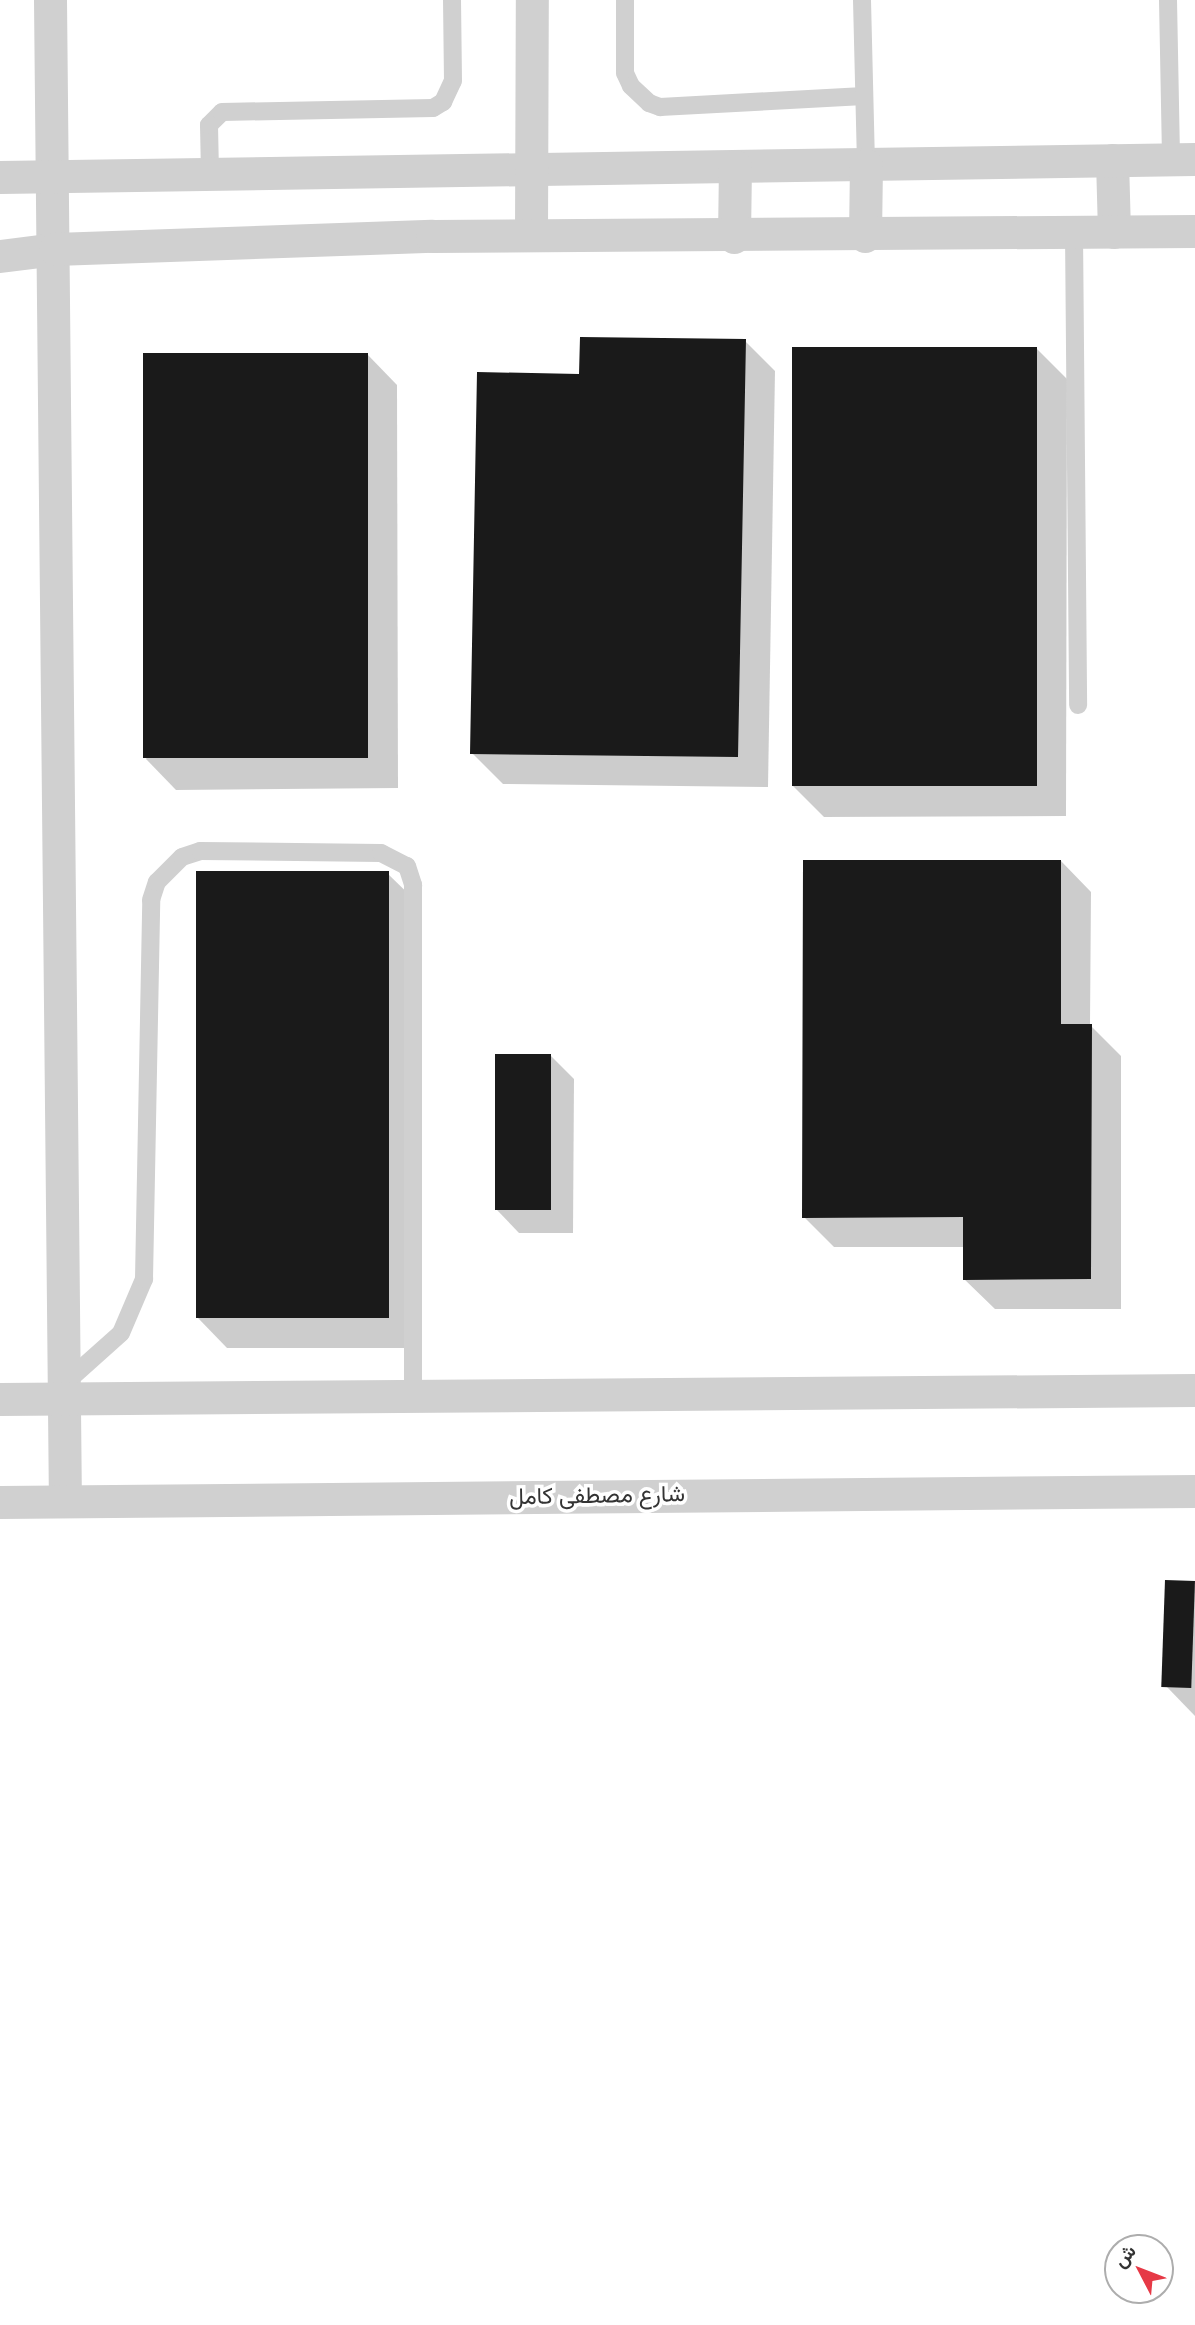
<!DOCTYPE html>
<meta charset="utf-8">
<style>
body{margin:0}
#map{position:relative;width:1195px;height:2325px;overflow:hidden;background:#fff;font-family:"Nunito Sans",Vazirmatn,sans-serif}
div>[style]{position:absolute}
.shadow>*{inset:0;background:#0003}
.building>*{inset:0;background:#1a1a1a;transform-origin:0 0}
.service>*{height:18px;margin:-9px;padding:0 9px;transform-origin:9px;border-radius:9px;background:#d0d0d0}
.minor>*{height:33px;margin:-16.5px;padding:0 16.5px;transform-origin:16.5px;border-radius:16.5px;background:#d0d0d0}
span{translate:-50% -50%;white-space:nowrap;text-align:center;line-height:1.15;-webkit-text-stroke:7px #fff;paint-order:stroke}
.street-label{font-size:23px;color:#333}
.north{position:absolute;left:1104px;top:2234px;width:70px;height:70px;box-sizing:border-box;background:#fff;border:2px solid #adadad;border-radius:50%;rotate:312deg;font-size:19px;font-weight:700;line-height:28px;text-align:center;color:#333}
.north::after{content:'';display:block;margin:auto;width:24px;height:32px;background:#e63946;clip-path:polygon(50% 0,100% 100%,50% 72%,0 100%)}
</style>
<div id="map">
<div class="shadow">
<div style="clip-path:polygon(745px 341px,775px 371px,768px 787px,503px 784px,472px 753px,581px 375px)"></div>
<div style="clip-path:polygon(1037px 349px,1067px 379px,1066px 816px,824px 817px,793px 786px)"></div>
<div style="clip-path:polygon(367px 354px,397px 385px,398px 788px,176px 790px,146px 759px)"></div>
<div style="clip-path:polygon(1061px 861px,1091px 892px,1090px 1025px,1121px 1056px,1121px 1309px,995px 1309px,964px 1279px,964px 1247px,834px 1247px,804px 1217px)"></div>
<div style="clip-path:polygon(388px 874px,419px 904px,417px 1348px,227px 1348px,197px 1317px)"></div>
<div style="clip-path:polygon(551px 1056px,574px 1079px,573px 1233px,519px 1233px,496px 1209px)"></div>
<div style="clip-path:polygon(1195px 1583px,1195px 1716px,1166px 1686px)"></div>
</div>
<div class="building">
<div style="clip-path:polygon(580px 337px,746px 339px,738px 757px,470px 754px,477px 372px,579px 374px)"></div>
<div style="left:1037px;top:347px;width:439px;height:245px;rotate:90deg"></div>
<div style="left:368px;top:353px;width:405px;height:225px;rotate:90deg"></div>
<div style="clip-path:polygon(803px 860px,1061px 860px,1061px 1024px,1092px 1024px,1091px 1279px,963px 1280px,963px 1217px,802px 1218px)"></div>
<div style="left:196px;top:871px;width:193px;height:447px"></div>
<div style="left:495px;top:1054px;width:56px;height:156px"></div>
<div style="left:1165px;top:1580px;width:30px;height:107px;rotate:2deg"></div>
</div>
<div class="service">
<div style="left:625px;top:0;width:73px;rotate:90deg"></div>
<div style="left:625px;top:73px;width:14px;rotate:65deg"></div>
<div style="left:631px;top:86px;width:25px;rotate:43deg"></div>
<div style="left:649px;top:103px;width:12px;rotate:20deg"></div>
<div style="left:660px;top:107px;width:204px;rotate:-3.1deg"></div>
<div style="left:862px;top:0;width:165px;rotate:88.6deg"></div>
<div style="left:1168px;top:0;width:160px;rotate:88.9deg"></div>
<div style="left:210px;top:173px;width:48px;rotate:-91.2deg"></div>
<div style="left:209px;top:125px;width:18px;rotate:-45deg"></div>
<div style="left:222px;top:112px;width:211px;rotate:-1.1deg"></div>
<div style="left:433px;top:108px;width:12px;rotate:-31deg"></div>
<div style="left:443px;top:102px;width:23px;rotate:-65deg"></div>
<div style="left:453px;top:81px;width:81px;rotate:-90.7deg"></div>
<div style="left:1074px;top:232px;width:473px;rotate:89.5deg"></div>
<div style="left:64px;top:1384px;width:76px;rotate:-41.8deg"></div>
<div style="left:121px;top:1333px;width:59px;rotate:-66.9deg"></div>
<div style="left:144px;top:1279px;width:379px;rotate:-88.9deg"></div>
<div style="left:151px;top:900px;width:19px;rotate:-72deg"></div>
<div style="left:157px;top:882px;width:35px;rotate:-45deg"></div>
<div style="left:182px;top:857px;width:19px;rotate:-18deg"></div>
<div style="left:200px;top:851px;width:181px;rotate:0.6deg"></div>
<div style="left:381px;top:853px;width:29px;rotate:27deg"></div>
<div style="left:407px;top:866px;width:20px;rotate:72deg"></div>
<div style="left:413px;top:885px;width:509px;rotate:90deg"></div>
</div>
<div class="minor">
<div style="left:50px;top:0;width:1501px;rotate:89.43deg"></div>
<div style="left:1112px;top:160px;width:72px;rotate:88.4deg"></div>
<div style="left:0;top:177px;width:1195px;rotate:-0.86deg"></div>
<div style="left:531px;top:235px;width:235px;rotate:-89.8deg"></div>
<div style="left:865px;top:236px;width:71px;rotate:-89.2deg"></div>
<div style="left:734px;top:237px;width:71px;rotate:-89.2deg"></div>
<div style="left:0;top:256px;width:55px;rotate:-7.3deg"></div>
<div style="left:55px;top:249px;width:377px;rotate:-2deg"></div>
<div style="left:432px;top:236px;width:763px;rotate:-0.38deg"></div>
<div style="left:0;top:1399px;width:1195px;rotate:-0.43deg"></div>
<div style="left:0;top:1502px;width:1195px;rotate:-0.53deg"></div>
</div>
<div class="street-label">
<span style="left:597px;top:1496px;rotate:-1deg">شارع مصطفى كامل</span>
</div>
<div class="north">ش</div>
</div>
